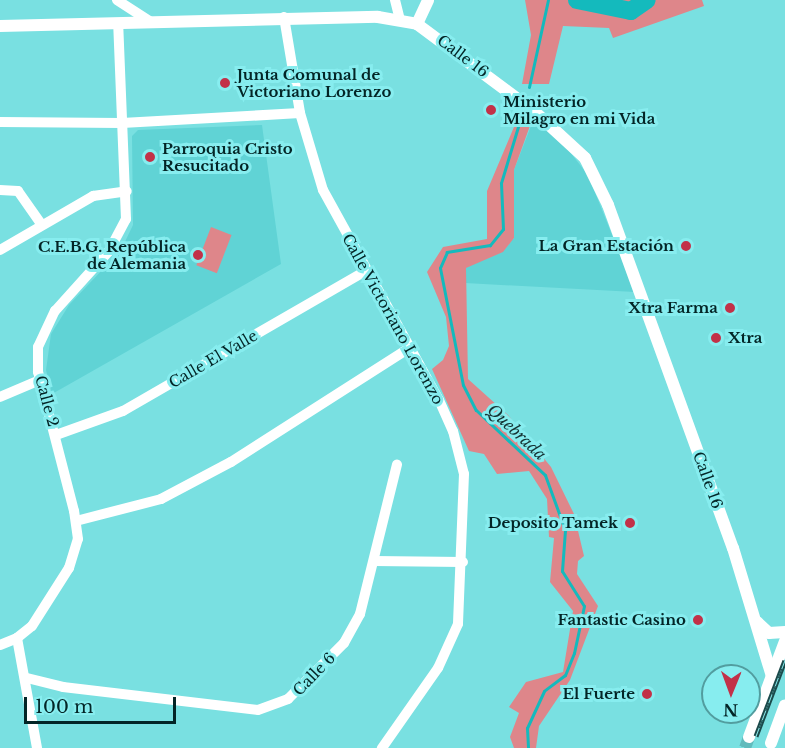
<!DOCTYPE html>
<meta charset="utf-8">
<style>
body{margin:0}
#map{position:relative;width:785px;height:748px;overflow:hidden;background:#79e0e1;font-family:"Libre Baskerville",serif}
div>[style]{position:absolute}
.built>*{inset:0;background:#60d3d5}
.green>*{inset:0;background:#de868a;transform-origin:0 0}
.stream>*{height:3px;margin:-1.5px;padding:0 1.5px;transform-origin:1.5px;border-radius:1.5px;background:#14babd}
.river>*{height:18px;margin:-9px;padding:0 9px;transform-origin:9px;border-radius:9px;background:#14babd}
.major-tunnel>*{height:12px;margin-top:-6px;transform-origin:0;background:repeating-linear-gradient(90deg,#61bbbc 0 12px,transparent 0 18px)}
.minor>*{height:10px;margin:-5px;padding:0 5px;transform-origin:5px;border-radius:5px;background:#fff}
.major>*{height:12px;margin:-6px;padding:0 6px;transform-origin:6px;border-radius:6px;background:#fff}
.rail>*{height:5px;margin-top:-2.5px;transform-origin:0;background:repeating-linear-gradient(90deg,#87edef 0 9px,#1a4a4b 0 18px);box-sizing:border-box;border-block:2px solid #1a4a4b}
.dots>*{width:16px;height:16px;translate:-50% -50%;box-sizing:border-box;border:3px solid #87edef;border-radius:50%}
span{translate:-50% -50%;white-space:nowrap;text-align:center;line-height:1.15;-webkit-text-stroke:6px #87edef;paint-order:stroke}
.street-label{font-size:15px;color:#032526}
.poi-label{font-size:15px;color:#032526;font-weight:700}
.left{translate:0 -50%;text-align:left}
.right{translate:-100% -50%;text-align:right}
.water-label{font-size:16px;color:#163435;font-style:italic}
.north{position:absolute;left:701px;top:664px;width:60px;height:60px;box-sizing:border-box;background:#87edef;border:2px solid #529d9f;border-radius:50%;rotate:181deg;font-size:16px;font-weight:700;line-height:24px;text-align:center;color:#032526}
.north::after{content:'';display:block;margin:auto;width:21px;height:27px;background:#c23148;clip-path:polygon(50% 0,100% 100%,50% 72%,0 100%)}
.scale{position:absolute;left:24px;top:697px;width:152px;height:27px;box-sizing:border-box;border:3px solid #032526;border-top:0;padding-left:8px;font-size:18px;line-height:21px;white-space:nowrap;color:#032526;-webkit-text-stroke:4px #87edef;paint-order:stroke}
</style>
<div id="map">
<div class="built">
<div style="clip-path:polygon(534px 118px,562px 142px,588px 175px,635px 292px,465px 283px,466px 267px,502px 252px,514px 238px,514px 170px)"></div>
<div style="clip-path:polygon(262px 125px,281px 264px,52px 394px,46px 370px,51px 334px,69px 305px,121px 250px,133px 225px,132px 136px,138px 130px)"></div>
</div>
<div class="green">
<div style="clip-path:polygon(525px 0,702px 0,704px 6px,613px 38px,609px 28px,563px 26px,549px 84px,522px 84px,531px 35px)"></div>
<div style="clip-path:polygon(519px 115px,531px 123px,514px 170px,514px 238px,503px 252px,466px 268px,468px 379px,508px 415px,551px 467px,574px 514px,584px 556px,578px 561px,577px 574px,598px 606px,570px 680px,539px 726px,536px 748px,514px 748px,510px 737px,519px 713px,509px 707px,526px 682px,563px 672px,573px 611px,550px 582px,554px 538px,549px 537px,547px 499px,529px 471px,497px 474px,484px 454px,469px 451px,432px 369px,443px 360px,449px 346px,446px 317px,427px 272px,443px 247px,487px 239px,487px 191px)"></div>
<div style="left:211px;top:227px;width:22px;height:41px;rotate:21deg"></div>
</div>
<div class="stream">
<div style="left:529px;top:87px;width:89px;rotate:-77.7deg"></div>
<div style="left:520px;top:120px;width:66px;rotate:106.8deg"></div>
<div style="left:501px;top:183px;width:46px;rotate:87.5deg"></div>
<div style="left:503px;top:229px;width:21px;rotate:129deg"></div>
<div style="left:490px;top:245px;width:44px;rotate:170.8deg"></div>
<div style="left:447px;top:252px;width:17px;rotate:114deg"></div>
<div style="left:440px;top:268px;width:119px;rotate:78.9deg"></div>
<div style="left:463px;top:385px;width:28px;rotate:63deg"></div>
<div style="left:476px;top:410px;width:95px;rotate:43.3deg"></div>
<div style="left:545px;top:475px;width:59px;rotate:70deg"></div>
<div style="left:565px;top:530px;width:41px;rotate:94.2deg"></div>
<div style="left:562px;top:571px;width:41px;rotate:57.8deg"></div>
<div style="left:584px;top:606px;width:48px;rotate:102deg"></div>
<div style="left:574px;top:653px;width:24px;rotate:112deg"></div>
<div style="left:565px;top:675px;width:26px;rotate:143deg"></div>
<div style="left:544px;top:691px;width:41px;rotate:114.7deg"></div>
<div style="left:527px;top:728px;width:20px;rotate:87deg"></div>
</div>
<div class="river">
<div style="left:577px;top:0;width:55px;rotate:11.5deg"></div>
<div style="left:631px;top:11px;width:19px;rotate:-35deg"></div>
</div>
<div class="major-tunnel">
<div style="left:745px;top:748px;width:12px;rotate:-70deg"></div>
</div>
<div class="minor">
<div style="left:117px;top:0;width:40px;rotate:32.9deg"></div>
<div style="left:395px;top:0;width:21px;rotate:76deg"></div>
<div style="left:284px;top:17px;width:97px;rotate:80.5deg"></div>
<div style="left:300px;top:113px;width:80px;rotate:73.4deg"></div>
<div style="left:323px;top:190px;width:240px;rotate:61.1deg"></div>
<div style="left:439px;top:400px;width:34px;rotate:66deg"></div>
<div style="left:453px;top:431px;width:44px;rotate:75.7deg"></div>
<div style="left:464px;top:474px;width:150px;rotate:92.3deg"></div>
<div style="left:458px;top:624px;width:48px;rotate:114.4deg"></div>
<div style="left:438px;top:668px;width:98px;rotate:125deg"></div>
<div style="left:0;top:122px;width:122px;rotate:0.5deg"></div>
<div style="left:122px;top:123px;width:178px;rotate:-3.2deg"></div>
<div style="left:0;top:190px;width:18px;rotate:3deg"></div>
<div style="left:18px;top:191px;width:39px;rotate:55deg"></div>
<div style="left:0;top:250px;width:108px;rotate:-30.1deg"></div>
<div style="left:93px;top:196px;width:34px;rotate:-8deg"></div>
<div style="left:0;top:397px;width:43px;rotate:-23deg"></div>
<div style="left:56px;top:435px;width:71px;rotate:-19.7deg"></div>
<div style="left:123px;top:411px;width:280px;rotate:-30deg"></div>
<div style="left:76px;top:521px;width:88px;rotate:-14.5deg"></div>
<div style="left:161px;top:499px;width:79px;rotate:-27.9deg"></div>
<div style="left:231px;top:462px;width:214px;rotate:-32.6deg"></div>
<div style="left:374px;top:561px;width:89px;rotate:0.6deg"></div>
<div style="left:0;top:645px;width:18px;rotate:-22deg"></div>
<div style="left:27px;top:678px;width:37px;rotate:14deg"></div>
<div style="left:63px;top:687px;width:196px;rotate:6.7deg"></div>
<div style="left:258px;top:710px;width:32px;rotate:-20deg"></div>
<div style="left:288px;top:699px;width:79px;rotate:-45deg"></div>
<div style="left:344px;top:643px;width:33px;rotate:-61deg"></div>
<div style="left:360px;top:614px;width:154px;rotate:-76.1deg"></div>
<div style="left:37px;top:748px;width:112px;rotate:-100.3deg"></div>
<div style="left:17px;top:638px;width:19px;rotate:-39deg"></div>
<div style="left:32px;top:626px;width:69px;rotate:-57.5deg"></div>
<div style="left:69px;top:568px;width:30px;rotate:-73deg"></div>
<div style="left:78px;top:539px;width:28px;rotate:-98deg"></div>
<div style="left:74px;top:511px;width:144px;rotate:-104.5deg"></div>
<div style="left:38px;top:372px;width:25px;rotate:-90deg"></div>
<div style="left:38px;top:347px;width:40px;rotate:-65deg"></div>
<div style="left:55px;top:311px;width:81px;rotate:-48deg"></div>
<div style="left:109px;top:251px;width:36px;rotate:-62deg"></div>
<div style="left:126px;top:219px;width:196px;rotate:-92.3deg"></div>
</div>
<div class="major">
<div style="left:417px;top:24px;width:26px;rotate:-65deg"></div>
<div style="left:0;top:26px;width:378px;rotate:-1.4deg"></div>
<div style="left:378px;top:17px;width:40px;rotate:10deg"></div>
<div style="left:417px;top:24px;width:147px;rotate:36.7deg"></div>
<div style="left:535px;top:112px;width:68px;rotate:42.6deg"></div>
<div style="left:585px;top:158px;width:52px;rotate:63.9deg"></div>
<div style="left:608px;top:205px;width:365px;rotate:70deg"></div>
<div style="left:733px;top:548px;width:134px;rotate:73.1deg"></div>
<div style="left:757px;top:622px;width:16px;rotate:43deg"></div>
<div style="left:769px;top:633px;width:16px;rotate:-4deg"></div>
<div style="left:749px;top:737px;width:103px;rotate:-69.4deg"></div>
<div style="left:771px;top:743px;width:40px;rotate:-69.8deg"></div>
</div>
<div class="rail">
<div style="left:756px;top:736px;width:81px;rotate:-69.1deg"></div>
</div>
<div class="dots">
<div style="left:225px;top:83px;background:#c23148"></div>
<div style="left:491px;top:110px;background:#c23148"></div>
<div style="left:150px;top:157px;background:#c23148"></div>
<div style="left:686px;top:246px;background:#c23148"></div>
<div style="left:198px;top:255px;background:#c23148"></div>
<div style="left:730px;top:308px;background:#c23148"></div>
<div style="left:716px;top:338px;background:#c23148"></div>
<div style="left:630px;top:523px;background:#c23148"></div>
<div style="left:698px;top:620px;background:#c23148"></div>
<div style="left:647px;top:694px;background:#c23148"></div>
</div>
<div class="street-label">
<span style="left:463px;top:56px;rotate:37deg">Calle 16</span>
<span style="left:393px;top:319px;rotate:61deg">Calle Victoriano Lorenzo</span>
<span style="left:213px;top:359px;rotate:-30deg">Calle El Valle</span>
<span style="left:47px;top:401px;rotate:75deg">Calle 2</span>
<span style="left:708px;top:480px;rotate:70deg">Calle 16</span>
<span style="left:314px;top:674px;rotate:-46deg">Calle 6</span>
</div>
<div class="poi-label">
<span class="left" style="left:237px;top:83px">Junta Comunal de<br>Victoriano Lorenzo</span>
<span class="left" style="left:503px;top:110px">Ministerio<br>Milagro en mi Vida</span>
<span class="left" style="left:162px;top:157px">Parroquia Cristo<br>Resucitado</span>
<span class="right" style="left:186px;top:255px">C.E.B.G. República<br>de Alemania</span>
<span class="right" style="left:674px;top:246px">La Gran Estación</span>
<span class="right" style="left:718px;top:308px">Xtra Farma</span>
<span class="left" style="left:728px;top:338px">Xtra</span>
<span class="right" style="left:618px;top:523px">Deposito Tamek</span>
<span class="right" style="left:686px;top:620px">Fantastic Casino</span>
<span class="right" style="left:635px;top:694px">El Fuerte</span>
</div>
<div class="water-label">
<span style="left:517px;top:432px;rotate:43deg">Quebrada</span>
</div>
<div class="north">N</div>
<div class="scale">100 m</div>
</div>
